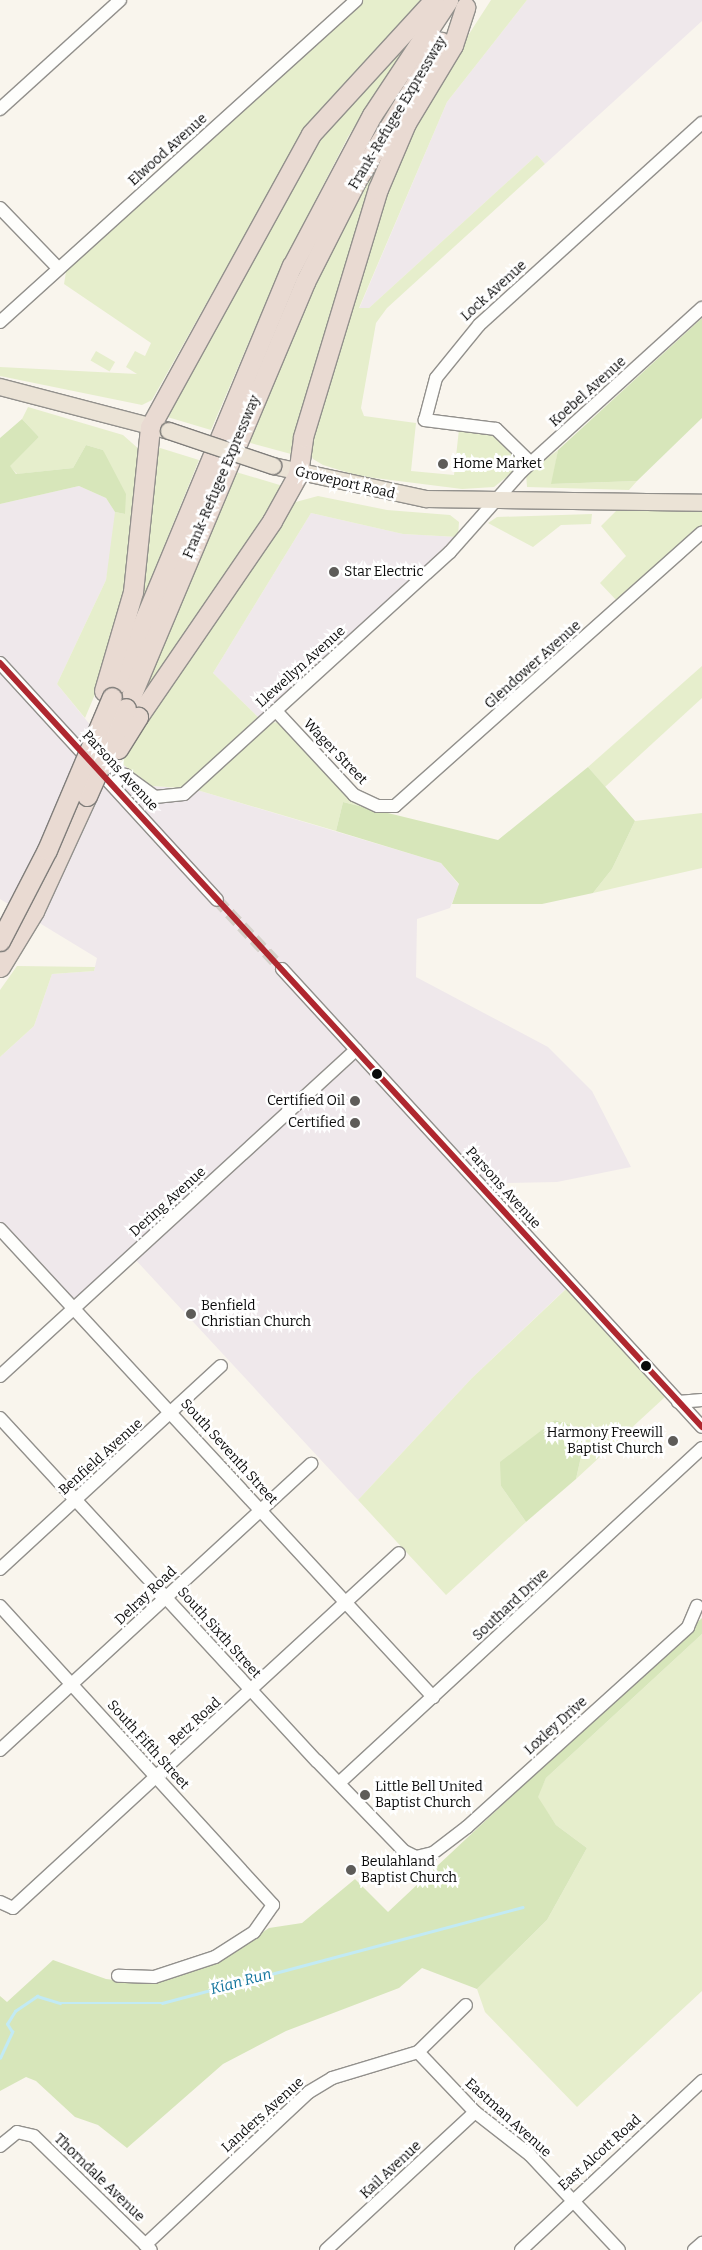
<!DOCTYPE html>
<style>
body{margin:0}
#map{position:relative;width:702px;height:2250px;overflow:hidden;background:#f9f5ed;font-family:Bitter,serif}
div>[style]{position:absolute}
.industrial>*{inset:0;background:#efe8eb}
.green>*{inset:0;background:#e6eecc;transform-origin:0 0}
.forest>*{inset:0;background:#d7e6ba}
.stream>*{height:2.5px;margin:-1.25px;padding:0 1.25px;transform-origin:1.25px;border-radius:1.25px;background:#c2eaf4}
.minor-tunnel>*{height:12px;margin-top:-6px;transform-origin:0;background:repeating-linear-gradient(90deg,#d5d2cb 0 12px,transparent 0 18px)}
.roads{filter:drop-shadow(1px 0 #92908c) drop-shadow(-1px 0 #92908c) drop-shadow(0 1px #92908c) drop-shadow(0 -1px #92908c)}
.minor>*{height:12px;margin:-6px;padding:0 6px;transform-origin:6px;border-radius:6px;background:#fefefc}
.major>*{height:16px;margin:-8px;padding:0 8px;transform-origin:8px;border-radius:8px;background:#ebe3d6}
.highway>*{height:19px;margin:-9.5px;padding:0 9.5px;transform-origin:9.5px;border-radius:9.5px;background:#e9dad2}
.bridges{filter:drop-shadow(1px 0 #7f7d7a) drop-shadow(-1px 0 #7f7d7a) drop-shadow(0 1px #7f7d7a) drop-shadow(0 -1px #7f7d7a)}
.major-bridge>*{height:16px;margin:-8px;padding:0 8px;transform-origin:8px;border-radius:8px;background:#ebe3d6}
.highway-bridge>*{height:19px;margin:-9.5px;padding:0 9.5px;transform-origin:9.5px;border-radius:9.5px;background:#e9dad2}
.bus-1>*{height:6px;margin:-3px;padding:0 3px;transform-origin:3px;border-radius:3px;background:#af272f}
.dots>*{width:14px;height:14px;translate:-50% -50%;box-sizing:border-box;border:2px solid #fff;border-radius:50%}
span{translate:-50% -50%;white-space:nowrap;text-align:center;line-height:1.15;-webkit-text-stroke:5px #fff;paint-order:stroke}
.street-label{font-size:14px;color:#0a0a0a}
.poi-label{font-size:14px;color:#0a0a0a}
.left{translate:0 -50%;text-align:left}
.right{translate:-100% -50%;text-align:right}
.water-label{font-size:15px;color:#12749d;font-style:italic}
</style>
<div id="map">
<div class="industrial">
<div style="clip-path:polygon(527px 0,702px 0,702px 21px,545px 164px,537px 155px,369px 308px,359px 309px,447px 102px)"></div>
<div style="clip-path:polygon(79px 486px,106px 498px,115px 512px,116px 527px,106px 580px,57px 684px,121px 763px,152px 786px,197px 790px,441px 863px,459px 885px,450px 908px,417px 919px,416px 977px,548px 1047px,592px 1091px,631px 1167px,557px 1182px,505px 1183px,495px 1191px,575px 1280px,472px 1378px,358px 1500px,133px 1257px,76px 1308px,0 1227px,0 1057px,34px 1026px,52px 974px,94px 971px,97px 958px,0 899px,0 504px)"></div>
<div style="clip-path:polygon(311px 513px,403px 534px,458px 537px,260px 719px,213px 673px)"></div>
</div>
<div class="green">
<div style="clip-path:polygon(361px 0,425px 0,323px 106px,298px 140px,152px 400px,142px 405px,0 376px,0 367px,137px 374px,126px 367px,135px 351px,145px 356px,151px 343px,64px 284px,67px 266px)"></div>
<div style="clip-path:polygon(491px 0,527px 0,447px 102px,359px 308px,369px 308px,537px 155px,545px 164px,387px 308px,376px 323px,361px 408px,364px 416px,416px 423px,411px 471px,454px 475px,459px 429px,495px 434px,519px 455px,519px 467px,494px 487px,462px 489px,359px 476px,323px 465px,313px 459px,306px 441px,391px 168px,427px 99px)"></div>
<div style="clip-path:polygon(411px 38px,348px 137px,281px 267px,211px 430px,164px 416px,312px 142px)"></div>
<div style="clip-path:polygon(397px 128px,291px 454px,247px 442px,309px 295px)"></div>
<div style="left:96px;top:351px;width:22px;height:11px;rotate:30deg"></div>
<div style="clip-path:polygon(28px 407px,123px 435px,141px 451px,121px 606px,101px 680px,85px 718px,57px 684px,106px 580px,115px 512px,125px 514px,103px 450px,86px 445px,73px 468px,17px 474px,9px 466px,39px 437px,22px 419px)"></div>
<div style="clip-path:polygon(157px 447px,199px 460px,132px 625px)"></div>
<div style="clip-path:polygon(558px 450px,552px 484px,637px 481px,629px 490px,527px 487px,526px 474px)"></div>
<div style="clip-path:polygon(236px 472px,283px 486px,139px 706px,136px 704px)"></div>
<div style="clip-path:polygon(318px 496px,387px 510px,450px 515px,459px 522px,458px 537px,403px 534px,311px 513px,213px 673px,260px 719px,181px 788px,152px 786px,121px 763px,161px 692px,292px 503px)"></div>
<div style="clip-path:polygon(702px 510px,702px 525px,618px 602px,600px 583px,626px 556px,601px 526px,616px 511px)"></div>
<div style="clip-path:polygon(592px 514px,591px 524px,561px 525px,533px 547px,488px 523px,497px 517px)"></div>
<div style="clip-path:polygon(702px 666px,702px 698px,605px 787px,588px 767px)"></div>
<div style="clip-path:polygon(280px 722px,340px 789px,364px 807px,343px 802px,336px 831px,197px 790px,269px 723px)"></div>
<div style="clip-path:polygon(702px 813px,702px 868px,593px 893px,612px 869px,635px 821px)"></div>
<div style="clip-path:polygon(17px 966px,95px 967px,94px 971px,52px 974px,34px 1026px,0 1057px,0 990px)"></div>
<div style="clip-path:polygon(566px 1289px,665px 1397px,576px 1479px,585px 1439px,577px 1427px,555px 1420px,501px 1486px,526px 1522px,446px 1595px,358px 1500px,472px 1378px)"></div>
<div style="clip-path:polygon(702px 1634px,702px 1991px,577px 2107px,485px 2012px,477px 1989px,547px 1920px,587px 1848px,556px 1825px,537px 1797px,546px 1778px)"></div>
</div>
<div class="forest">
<div style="clip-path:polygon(702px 318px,702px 418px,637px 481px,551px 484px,558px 450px)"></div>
<div style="clip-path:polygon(22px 419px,39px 437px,10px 466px,16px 474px,73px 468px,86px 445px,103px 450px,126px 494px,125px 514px,115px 512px,106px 498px,79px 486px,0 504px,0 438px)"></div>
<div style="clip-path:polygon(588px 767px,635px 821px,612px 869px,593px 893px,542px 904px,452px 904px,459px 884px,441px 863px,336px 831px,343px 802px,498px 840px)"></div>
<div style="clip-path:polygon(555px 1420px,577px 1427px,585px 1439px,576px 1479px,526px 1522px,501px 1486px,500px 1462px)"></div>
<div style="clip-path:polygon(702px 1618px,702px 1634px,546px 1778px,538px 1797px,556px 1825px,587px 1848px,547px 1920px,477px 1989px,422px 1968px,399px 1988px,286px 2031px,223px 2064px,127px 2148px,98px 2125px,75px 2117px,36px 2081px,26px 2077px,0 2091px,0 1996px,7px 2002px,53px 1960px,106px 1979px,138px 1983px,186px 1973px,227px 1955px,269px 1928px,302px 1923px,355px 1879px,388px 1912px)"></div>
</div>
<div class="stream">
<div style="left:0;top:2058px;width:29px;rotate:-65deg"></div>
<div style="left:12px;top:2032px;width:9px;rotate:-122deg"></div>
<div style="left:7px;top:2024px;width:15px;rotate:-58deg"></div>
<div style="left:15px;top:2011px;width:27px;rotate:-34deg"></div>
<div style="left:37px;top:1996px;width:24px;rotate:17deg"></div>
<div style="left:60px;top:2003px;width:102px"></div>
<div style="left:162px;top:2003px;width:373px;rotate:-14.9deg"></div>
</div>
<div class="minor-tunnel">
<div style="left:217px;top:900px;width:95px;rotate:46.7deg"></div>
</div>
<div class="roads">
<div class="minor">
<div style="left:0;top:109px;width:162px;rotate:-42.2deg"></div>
<div style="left:0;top:208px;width:83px;rotate:46deg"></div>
<div style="left:0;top:322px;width:480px;rotate:-42.1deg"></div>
<div style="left:531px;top:463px;width:49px;rotate:-135.8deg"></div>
<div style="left:496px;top:429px;width:72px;rotate:-172.8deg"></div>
<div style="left:425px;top:420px;width:43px;rotate:-75.3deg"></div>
<div style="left:436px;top:378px;width:68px;rotate:-50.9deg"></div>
<div style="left:479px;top:325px;width:301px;rotate:-42.2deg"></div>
<div style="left:0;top:663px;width:321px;rotate:47.5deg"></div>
<div style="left:276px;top:711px;width:115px;rotate:47.1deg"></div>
<div style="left:354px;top:795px;width:26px;rotate:25deg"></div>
<div style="left:378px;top:806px;width:17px"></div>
<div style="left:395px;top:806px;width:411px;rotate:-41.7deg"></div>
<div style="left:113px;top:785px;width:16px;rotate:-40deg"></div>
<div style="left:125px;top:775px;width:37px;rotate:36deg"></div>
<div style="left:155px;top:797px;width:29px;rotate:-6deg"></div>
<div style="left:184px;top:794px;width:360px;rotate:-42.3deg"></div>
<div style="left:450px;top:552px;width:108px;rotate:-48.4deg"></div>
<div style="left:522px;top:471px;width:243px;rotate:-42.2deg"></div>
<div style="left:282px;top:969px;width:621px;rotate:47.48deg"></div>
<div style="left:0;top:1229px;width:638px;rotate:47.22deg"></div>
<div style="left:0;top:1376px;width:483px;rotate:-42.5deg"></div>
<div style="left:678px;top:1402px;width:24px;rotate:-5deg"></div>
<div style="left:0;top:1418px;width:467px;rotate:47.3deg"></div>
<div style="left:317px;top:1761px;width:125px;rotate:46deg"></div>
<div style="left:404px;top:1851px;width:13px;rotate:27deg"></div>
<div style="left:416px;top:1857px;width:17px;rotate:-13deg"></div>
<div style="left:433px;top:1853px;width:43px;rotate:-37.4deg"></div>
<div style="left:467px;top:1827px;width:298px;rotate:-42.1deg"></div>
<div style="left:688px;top:1627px;width:23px;rotate:-67deg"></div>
<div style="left:0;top:1569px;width:300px;rotate:-42.6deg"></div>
<div style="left:0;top:1606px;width:405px;rotate:47.6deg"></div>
<div style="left:273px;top:1905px;width:33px;rotate:125deg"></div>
<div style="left:254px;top:1932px;width:46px;rotate:147.3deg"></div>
<div style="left:215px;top:1957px;width:64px;rotate:161.8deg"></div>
<div style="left:154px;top:1977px;width:36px;rotate:-178deg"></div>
<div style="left:0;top:1750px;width:423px;rotate:-42.6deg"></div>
<div style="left:339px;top:1783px;width:494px;rotate:-42.7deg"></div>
<div style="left:0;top:1902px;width:14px;rotate:25deg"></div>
<div style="left:13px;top:1908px;width:524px;rotate:-42.6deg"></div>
<div style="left:418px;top:2052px;width:83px;rotate:46.5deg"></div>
<div style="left:475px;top:2112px;width:70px;rotate:38deg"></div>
<div style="left:530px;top:2155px;width:130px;rotate:46.9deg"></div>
<div style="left:0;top:2146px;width:22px;rotate:-39deg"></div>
<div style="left:17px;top:2132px;width:17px;rotate:13deg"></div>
<div style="left:34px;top:2136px;width:163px;rotate:44.3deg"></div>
<div style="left:145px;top:2245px;width:224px;rotate:-43deg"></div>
<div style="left:309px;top:2092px;width:27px;rotate:-31deg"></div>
<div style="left:332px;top:2078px;width:90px;rotate:-16.8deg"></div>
<div style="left:418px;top:2052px;width:67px;rotate:-44.4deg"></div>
<div style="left:326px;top:2250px;width:203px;rotate:-42.8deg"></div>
<div style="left:521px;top:2250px;width:248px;rotate:-43deg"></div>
<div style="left:694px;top:2250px;width:11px;rotate:-41deg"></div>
</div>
<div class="major">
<div style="left:0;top:387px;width:175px;rotate:14.6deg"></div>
<div style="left:273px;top:466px;width:157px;rotate:12.2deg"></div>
<div style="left:426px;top:499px;width:276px;rotate:0.8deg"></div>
</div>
<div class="highway">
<div style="left:118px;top:683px;width:452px;rotate:-67.4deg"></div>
<div style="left:292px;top:266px;width:171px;rotate:-62.1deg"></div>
<div style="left:372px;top:115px;width:138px;rotate:-56.5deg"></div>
<div style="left:104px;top:691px;width:103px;rotate:-73.7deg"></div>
<div style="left:133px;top:592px;width:166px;rotate:-84.1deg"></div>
<div style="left:150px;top:427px;width:334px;rotate:-61.2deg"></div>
<div style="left:311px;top:134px;width:182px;rotate:-47.5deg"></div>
<div style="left:126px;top:708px;width:462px;rotate:-67.2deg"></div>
<div style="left:305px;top:282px;width:113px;rotate:-63.2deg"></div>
<div style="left:356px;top:181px;width:163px;rotate:-58.6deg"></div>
<div style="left:138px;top:717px;width:237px;rotate:-55.6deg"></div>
<div style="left:272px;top:521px;width:54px;rotate:-61deg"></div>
<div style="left:298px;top:474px;width:37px;rotate:-82deg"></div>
<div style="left:303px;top:437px;width:259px;rotate:-73.2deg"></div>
<div style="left:378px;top:189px;width:72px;rotate:-67deg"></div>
<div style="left:406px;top:123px;width:91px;rotate:-58.9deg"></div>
<div style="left:453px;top:45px;width:40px;rotate:-72deg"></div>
<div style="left:0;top:967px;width:66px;rotate:-58.7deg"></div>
<div style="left:34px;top:911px;width:127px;rotate:-65.3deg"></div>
</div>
</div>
<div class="bridges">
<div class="major-bridge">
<div style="left:169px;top:431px;width:110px;rotate:18.6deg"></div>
</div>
<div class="highway-bridge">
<div style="left:118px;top:749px;width:38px;rotate:-58deg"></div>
<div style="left:87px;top:796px;width:96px;rotate:-66.1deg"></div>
<div style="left:0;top:941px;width:102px;rotate:-62.7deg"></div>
<div style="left:47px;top:850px;width:166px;rotate:-67deg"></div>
</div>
</div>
<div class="bus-1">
<div style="left:0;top:663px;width:1038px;rotate:47.42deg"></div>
</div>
<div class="dots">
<div style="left:443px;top:464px;background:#5e5c59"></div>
<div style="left:334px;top:572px;background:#5e5c59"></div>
<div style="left:377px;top:1074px;background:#0a0a0a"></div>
<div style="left:355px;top:1101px;background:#5e5c59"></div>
<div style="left:355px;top:1123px;background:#5e5c59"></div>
<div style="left:191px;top:1314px;background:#5e5c59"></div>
<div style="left:646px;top:1366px;background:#0a0a0a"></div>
<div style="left:673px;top:1441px;background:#5e5c59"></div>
<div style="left:365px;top:1795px;background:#5e5c59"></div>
<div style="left:351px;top:1870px;background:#5e5c59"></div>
</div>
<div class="street-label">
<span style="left:398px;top:113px;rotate:-59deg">Frank-Refugee Expressway</span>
<span style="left:168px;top:150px;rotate:-42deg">Elwood Avenue</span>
<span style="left:494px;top:291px;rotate:-42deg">Lock Avenue</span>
<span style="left:588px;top:392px;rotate:-42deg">Koebel Avenue</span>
<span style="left:222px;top:477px;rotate:-67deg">Frank-Refugee Expressway</span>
<span style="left:345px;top:483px;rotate:13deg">Groveport Road</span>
<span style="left:533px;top:665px;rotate:-42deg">Glendower Avenue</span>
<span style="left:301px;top:667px;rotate:-42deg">Llewellyn Avenue</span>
<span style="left:335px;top:752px;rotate:46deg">Wager Street</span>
<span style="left:120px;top:771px;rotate:47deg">Parsons Avenue</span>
<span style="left:503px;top:1188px;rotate:48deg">Parsons Avenue</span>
<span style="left:168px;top:1202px;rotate:-42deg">Dering Avenue</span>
<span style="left:229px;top:1452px;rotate:48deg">South Seventh Street</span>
<span style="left:101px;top:1457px;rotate:-42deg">Benfield Avenue</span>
<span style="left:146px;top:1596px;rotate:-43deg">Delray Road</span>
<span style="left:511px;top:1605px;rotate:-43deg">Southard Drive</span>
<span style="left:219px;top:1633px;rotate:48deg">South Sixth Street</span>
<span style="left:195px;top:1722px;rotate:-42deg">Betz Road</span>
<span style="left:556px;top:1726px;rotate:-42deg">Loxley Drive</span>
<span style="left:148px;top:1745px;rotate:48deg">South Fifth Street</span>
<span style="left:263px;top:2115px;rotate:-42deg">Landers Avenue</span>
<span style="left:508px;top:2118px;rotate:42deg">Eastman Avenue</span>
<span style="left:600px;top:2153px;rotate:-42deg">East Alcott Road</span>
<span style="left:391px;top:2170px;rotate:-43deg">Kail Avenue</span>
<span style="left:99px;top:2178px;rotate:44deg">Thorndale Avenue</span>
</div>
<div class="poi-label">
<span class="left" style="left:453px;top:464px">Home Market</span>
<span class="left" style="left:344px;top:572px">Star Electric</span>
<span class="right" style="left:345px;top:1101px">Certified Oil</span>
<span class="right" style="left:345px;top:1123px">Certified</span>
<span class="left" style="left:201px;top:1314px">Benfield<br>Christian Church</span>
<span class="right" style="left:663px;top:1441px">Harmony Freewill<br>Baptist Church</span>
<span class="left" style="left:375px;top:1795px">Little Bell United<br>Baptist Church</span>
<span class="left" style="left:361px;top:1870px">Beulahland<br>Baptist Church</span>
</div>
<div class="water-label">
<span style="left:241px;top:1982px;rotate:-15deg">Kian Run</span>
</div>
</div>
